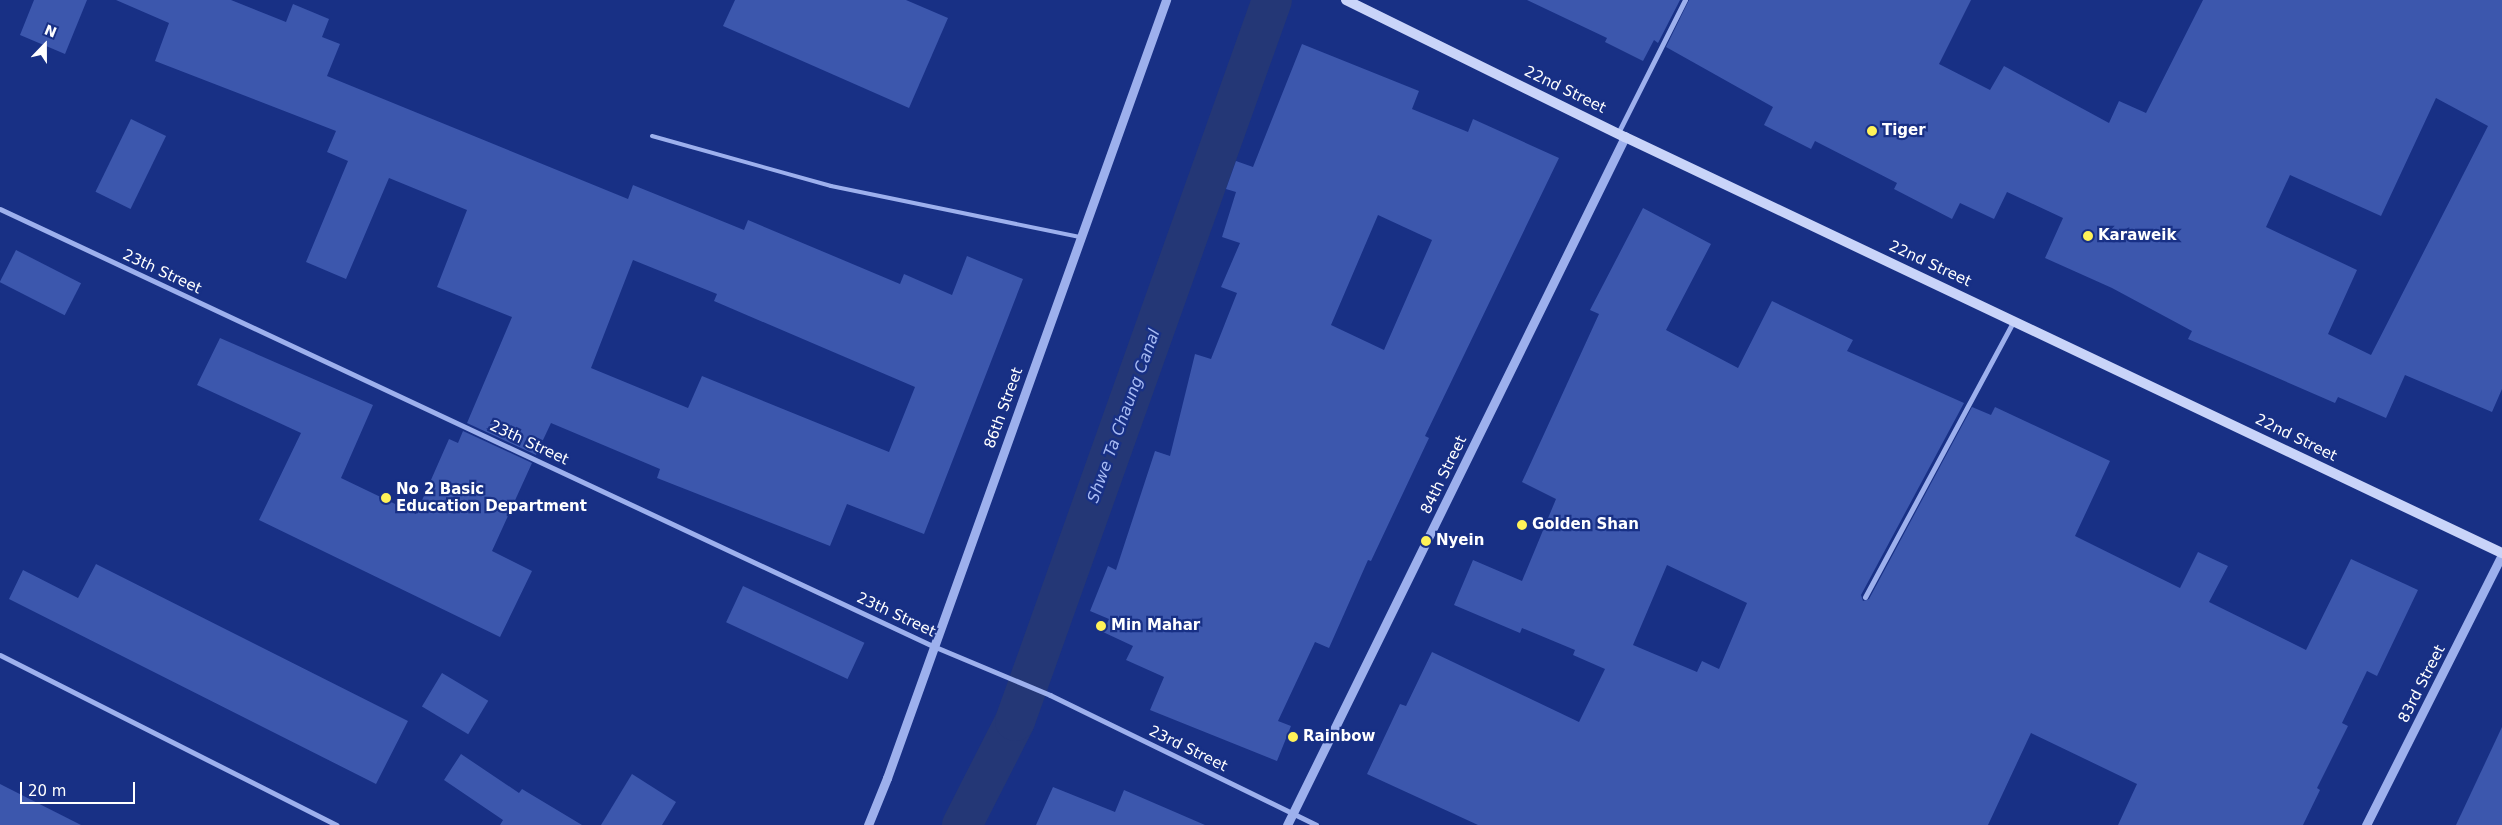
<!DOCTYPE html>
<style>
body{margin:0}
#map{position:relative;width:2502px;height:825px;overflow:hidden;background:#183085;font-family:"DejaVu Sans",sans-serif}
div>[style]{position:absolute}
.canal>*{height:40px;margin:-20px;padding:0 20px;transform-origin:20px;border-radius:20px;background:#243776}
.building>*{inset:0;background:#3c57ad;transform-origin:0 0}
.service>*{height:4px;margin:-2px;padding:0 2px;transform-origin:2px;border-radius:2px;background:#9db0ed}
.minor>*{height:5px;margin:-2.5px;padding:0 2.5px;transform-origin:2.5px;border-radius:2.5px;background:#9db0ed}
.tertiary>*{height:9px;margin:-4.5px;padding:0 4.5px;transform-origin:4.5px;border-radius:4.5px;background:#9db0ed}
.secondary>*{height:10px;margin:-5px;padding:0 5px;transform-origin:5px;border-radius:5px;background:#c9d4f9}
.dots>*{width:14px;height:14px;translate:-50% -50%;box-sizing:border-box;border:2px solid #183085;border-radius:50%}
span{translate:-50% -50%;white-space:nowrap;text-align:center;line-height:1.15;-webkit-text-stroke:4.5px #183085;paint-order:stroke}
.street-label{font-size:15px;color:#fff}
.poi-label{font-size:15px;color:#fff;font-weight:700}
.left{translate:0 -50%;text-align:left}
.water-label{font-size:16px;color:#a8bbf4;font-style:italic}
.north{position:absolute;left:20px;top:20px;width:50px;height:50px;-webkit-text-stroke:4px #183085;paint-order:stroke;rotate:22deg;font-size:14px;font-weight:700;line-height:20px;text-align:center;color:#fff}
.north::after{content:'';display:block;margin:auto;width:18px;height:22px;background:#fff;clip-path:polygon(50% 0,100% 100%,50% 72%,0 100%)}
.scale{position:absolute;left:20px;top:782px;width:115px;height:22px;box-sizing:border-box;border:2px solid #fff;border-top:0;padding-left:6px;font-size:15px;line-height:18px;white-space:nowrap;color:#fff;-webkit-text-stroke:4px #183085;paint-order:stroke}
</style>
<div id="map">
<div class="canal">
<div style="left:962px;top:825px;width:117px;rotate:-63deg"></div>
<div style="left:1015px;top:721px;width:765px;rotate:-70.38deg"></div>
</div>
<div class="building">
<div style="clip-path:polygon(34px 0,87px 0,65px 54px,20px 35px)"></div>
<div style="clip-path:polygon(evenodd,116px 0,231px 0,286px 22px,293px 4px,329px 19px,322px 37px,340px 44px,327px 76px,628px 199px,633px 185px,744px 230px,748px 220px,900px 284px,904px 274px,952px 295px,967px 256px,1023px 279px,924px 534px,847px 504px,830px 546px,657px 478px,660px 469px,551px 423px,536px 455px,467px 423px,512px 317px,437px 287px,467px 210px,389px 178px,346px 279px,306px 262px,348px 161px,327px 152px,336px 131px,155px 61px,169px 23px,116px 0,633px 260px,717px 294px,714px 301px,915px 387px,889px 452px,702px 376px,688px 408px,591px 368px,633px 260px)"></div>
<div style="clip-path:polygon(735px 0,906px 0,948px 18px,909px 108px,723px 26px)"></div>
<div style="clip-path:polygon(1527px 0,1680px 0,1658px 43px,1654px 40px,1643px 61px,1605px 42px,1607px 38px)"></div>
<div style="clip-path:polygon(evenodd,1689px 0,1971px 0,1939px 64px,1990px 90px,2004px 66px,2109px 123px,2119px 101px,2146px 113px,2203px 0,2502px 0,2502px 389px,2492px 412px,2405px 375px,2386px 418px,2338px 397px,2335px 403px,2188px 339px,2192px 331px,2112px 288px,2045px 258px,2063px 218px,2007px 192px,1994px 219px,1960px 203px,1952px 219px,1894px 189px,1897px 183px,1815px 141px,1811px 149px,1764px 125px,1773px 107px,1666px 47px,1689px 0,2436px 98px,2488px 126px,2371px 355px,2328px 334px,2357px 270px,2266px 227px,2290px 175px,2381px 216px,2436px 98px)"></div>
<div style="clip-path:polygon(evenodd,1302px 44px,1419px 91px,1412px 109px,1468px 132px,1473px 119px,1559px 158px,1425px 436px,1429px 438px,1371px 561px,1368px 560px,1329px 648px,1315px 642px,1278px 721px,1291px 726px,1277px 761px,1150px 710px,1164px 677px,1126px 660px,1133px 646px,1103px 632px,1109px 619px,1090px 611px,1108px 566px,1116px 570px,1155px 451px,1170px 456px,1195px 354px,1211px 359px,1237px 293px,1221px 287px,1240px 243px,1222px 237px,1236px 192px,1226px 189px,1236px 161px,1253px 167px,1302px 44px,1378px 215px,1432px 240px,1384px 350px,1331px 325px,1378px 215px)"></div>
<div style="left:131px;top:119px;width:39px;height:81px;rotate:26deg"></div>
<div style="clip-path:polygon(evenodd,1643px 208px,1711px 244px,1666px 330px,1738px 368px,1772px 301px,1853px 340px,1847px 351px,1964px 403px,1861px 595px,1863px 601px,1869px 599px,1972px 407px,1991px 415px,1995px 407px,2110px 461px,2075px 536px,2180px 588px,2198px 552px,2228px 566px,2209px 602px,2306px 650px,2351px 559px,2418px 590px,2377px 676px,2367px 671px,2342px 723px,2348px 726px,2317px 788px,2320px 790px,2303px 825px,2118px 825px,2137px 784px,2031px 733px,1988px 825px,1478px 825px,1367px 774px,1400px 704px,1406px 706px,1432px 652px,1579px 722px,1605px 669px,1573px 655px,1575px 650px,1522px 628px,1520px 633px,1454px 605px,1473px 560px,1522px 581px,1556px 499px,1522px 482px,1599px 314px,1590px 310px,1643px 208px,1667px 565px,1747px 603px,1719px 669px,1702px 661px,1697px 672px,1633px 645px,1667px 565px)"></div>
<div style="left:16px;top:250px;width:73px;height:36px;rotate:27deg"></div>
<div style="clip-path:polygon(220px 338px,373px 405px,341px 478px,416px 514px,449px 439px,458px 443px,463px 431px,532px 463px,492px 551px,532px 571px,500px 637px,259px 520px,301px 433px,197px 385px)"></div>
<div style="clip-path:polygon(96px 564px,408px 721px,376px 784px,9px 599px,23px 570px,78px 598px)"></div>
<div style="left:743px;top:586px;width:134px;height:40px;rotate:25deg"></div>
<div style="left:442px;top:673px;width:54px;height:39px;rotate:31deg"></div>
<div style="clip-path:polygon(2502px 727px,2502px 825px,2456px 825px)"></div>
<div style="clip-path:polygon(461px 754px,519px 793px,522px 789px,582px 825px,500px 825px,503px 820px,444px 780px)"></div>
<div style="clip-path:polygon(632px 774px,676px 802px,662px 825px,601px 825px)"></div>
<div style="clip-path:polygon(0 784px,81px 825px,0 825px)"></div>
<div style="clip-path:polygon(1053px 787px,1115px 812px,1124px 790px,1205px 825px,1036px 825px)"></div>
</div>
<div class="service">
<div style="left:652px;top:136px;width:186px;rotate:15.6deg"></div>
<div style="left:831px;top:186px;width:254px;rotate:11.6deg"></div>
</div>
<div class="minor">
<div style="left:1618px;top:133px;width:149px;rotate:-63.3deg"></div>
<div style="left:0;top:209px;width:1030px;rotate:25.1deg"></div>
<div style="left:933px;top:646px;width:127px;rotate:22.7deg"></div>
<div style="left:1050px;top:695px;width:296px;rotate:26deg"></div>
<div style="left:1865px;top:597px;width:315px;rotate:-61.7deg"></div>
<div style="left:0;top:655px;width:377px;rotate:26.8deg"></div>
</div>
<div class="tertiary">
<div style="left:868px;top:825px;width:51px;rotate:-68deg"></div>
<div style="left:887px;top:778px;width:827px;rotate:-70.27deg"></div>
<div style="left:1287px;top:825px;width:767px;rotate:-63.84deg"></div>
<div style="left:2366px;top:825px;width:302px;rotate:-63.3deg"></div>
</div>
<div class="secondary">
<div style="left:1346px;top:0;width:311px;rotate:26.2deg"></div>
<div style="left:1625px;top:137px;width:971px;rotate:25.38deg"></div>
</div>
<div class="dots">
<div style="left:1872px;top:131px;background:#fff258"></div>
<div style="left:2088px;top:236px;background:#fff258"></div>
<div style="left:386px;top:498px;background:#fff258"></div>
<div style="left:1522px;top:525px;background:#fff258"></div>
<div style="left:1426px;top:541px;background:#fff258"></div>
<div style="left:1101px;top:626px;background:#fff258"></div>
<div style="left:1293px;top:737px;background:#fff258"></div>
</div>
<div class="street-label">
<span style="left:1565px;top:90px;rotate:26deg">22nd Street</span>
<span style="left:1930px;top:264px;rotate:25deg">22nd Street</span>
<span style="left:162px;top:272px;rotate:25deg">23th Street</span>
<span style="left:1004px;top:408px;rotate:-70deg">86th Street</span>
<span style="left:2296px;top:438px;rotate:26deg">22nd Street</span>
<span style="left:529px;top:443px;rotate:25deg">23th Street</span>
<span style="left:1444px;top:475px;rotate:-64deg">84th Street</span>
<span style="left:896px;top:615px;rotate:25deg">23th Street</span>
<span style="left:2422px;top:684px;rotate:-63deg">83rd Street</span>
<span style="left:1188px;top:749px;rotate:26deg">23rd Street</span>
</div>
<div class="poi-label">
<span class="left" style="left:1882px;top:131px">Tiger</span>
<span class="left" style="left:2098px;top:236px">Karaweik</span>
<span class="left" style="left:396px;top:498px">No 2 Basic<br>Education Department</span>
<span class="left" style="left:1532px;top:525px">Golden Shan</span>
<span class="left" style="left:1436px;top:541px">Nyein</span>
<span class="left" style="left:1111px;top:626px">Min Mahar</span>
<span class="left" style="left:1303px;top:737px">Rainbow</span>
</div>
<div class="water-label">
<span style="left:1124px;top:416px;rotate:-70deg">Shwe Ta Chaung Canal</span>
</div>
<div class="north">N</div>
<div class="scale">20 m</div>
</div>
